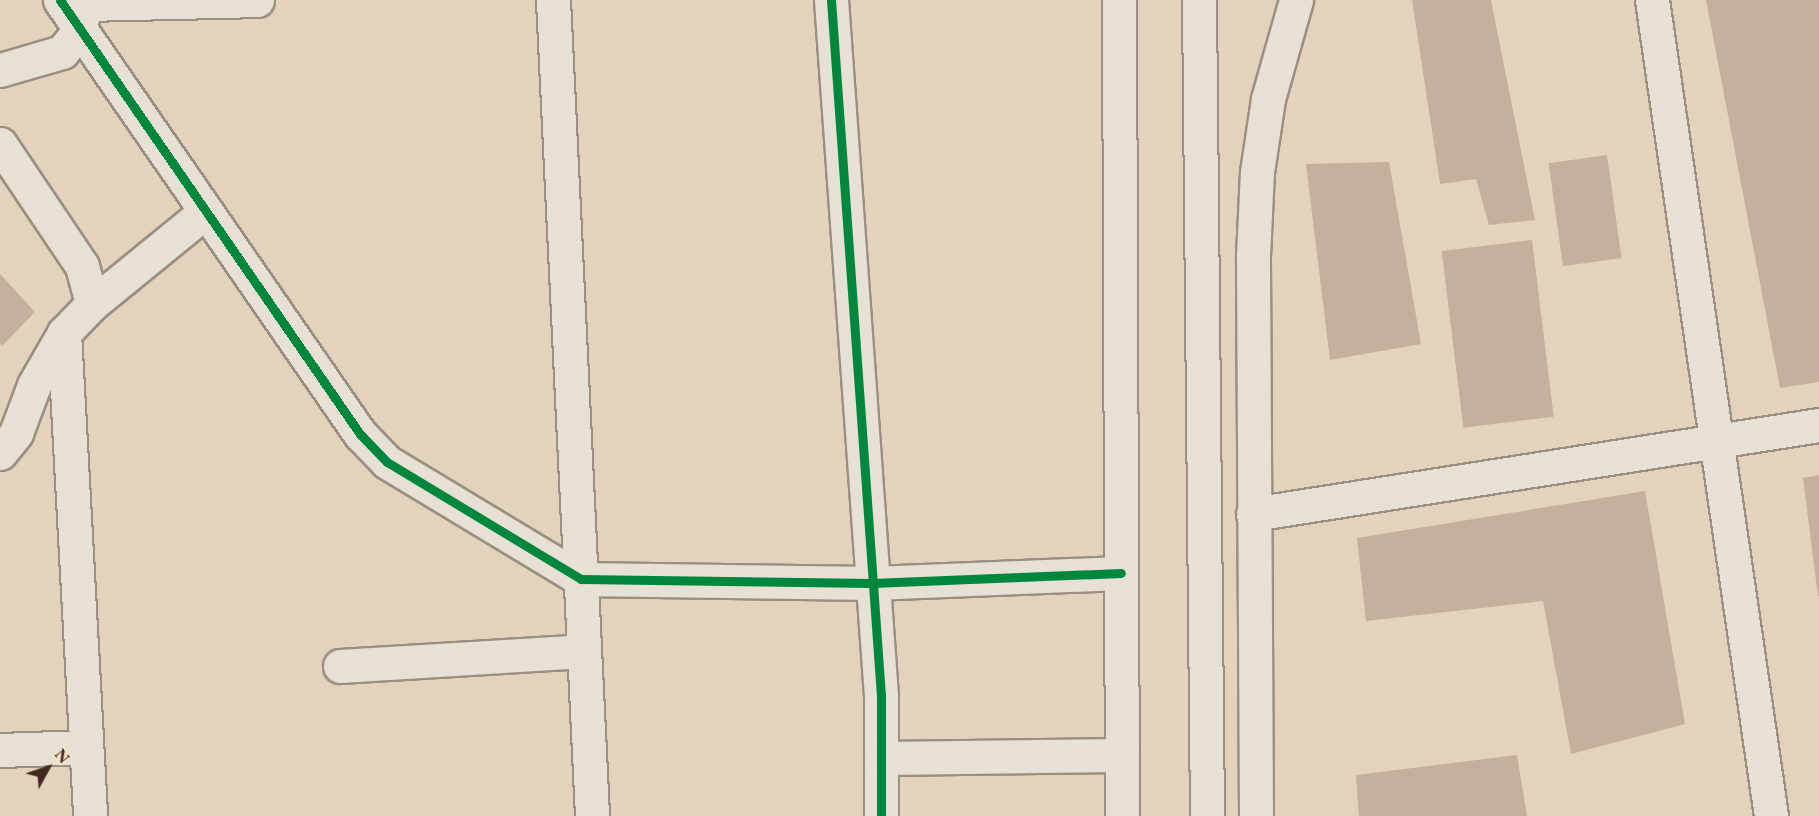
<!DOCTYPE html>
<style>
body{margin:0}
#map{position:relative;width:1819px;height:816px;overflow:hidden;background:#e3d3bc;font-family:"EB Garamond",serif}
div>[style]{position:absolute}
.building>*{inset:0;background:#c5b09e;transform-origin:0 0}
.roads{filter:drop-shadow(2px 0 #9b8f81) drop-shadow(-2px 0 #9b8f81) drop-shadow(0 2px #9b8f81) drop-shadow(0 -2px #9b8f81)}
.minor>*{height:33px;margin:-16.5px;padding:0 16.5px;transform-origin:16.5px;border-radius:16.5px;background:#e7e0d5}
.cycleway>*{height:9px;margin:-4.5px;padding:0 4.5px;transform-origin:4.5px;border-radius:4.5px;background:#00873e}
span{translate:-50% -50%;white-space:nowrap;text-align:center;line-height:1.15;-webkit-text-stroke:4.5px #f7e4ca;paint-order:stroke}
.north{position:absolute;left:18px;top:738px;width:60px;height:60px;-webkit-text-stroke:4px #f7e4ca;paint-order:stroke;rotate:50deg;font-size:16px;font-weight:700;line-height:24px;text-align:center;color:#43291e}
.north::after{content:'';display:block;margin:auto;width:21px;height:27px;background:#43291e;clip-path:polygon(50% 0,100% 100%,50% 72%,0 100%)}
</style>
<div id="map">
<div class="building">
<div style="clip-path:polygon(1412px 0,1491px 0,1535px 220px,1489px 225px,1476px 179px,1440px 184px)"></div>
<div style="clip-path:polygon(1706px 0,1819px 0,1819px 382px,1780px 388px)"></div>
<div style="left:1607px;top:155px;width:104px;height:59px;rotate:82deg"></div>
<div style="clip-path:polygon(1389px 162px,1421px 344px,1330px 360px,1306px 164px)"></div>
<div style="left:1532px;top:240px;width:178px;height:91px;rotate:83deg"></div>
<div style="clip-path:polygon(0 274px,35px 312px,2px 346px,0 343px)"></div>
<div style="clip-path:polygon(1819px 475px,1819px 596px,1818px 596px,1803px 478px)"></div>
<div style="clip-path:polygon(1645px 491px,1685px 724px,1571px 754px,1543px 601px,1366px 621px,1357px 538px)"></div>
<div style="clip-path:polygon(1517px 755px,1527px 816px,1359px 816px,1356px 775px)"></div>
</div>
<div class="roads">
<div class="minor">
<div style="left:60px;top:0;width:528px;rotate:55.35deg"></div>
<div style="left:360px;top:434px;width:39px;rotate:46deg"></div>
<div style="left:387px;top:462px;width:227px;rotate:31.1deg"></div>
<div style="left:581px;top:579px;width:291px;rotate:0.8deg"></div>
<div style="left:872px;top:583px;width:249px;rotate:-2.3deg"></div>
<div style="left:553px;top:0;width:817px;rotate:87.26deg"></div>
<div style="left:831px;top:0;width:697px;rotate:85.89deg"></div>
<div style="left:881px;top:695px;width:121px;rotate:90deg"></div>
<div style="left:1119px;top:0;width:816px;rotate:89.79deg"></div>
<div style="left:1199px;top:0;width:816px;rotate:89.44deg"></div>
<div style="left:1652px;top:0;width:825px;rotate:81.7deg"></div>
<div style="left:0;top:70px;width:65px;rotate:-16.2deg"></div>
<div style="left:62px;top:52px;width:27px;rotate:-51deg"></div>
<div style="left:79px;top:31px;width:28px;rotate:-77deg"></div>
<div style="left:85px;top:4px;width:172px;rotate:-1.3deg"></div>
<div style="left:0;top:144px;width:147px;rotate:56.1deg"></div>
<div style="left:82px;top:266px;width:39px;rotate:75deg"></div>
<div style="left:64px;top:333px;width:484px;rotate:86.9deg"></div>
<div style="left:0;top:453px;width:26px;rotate:-51deg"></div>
<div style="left:16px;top:433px;width:51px;rotate:-69.4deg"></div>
<div style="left:34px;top:385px;width:60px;rotate:-60deg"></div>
<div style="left:64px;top:333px;width:40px;rotate:-46deg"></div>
<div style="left:92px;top:304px;width:147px;rotate:-39.2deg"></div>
<div style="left:1253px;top:514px;width:573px;rotate:-8.94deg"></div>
<div style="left:340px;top:666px;width:244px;rotate:-3.5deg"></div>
<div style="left:0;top:750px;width:85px;rotate:-2deg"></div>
<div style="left:881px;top:758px;width:241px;rotate:-0.7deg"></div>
<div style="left:1256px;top:816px;width:560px;rotate:-90.31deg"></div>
<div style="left:1253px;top:256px;width:84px;rotate:-87.3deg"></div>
<div style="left:1257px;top:172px;width:74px;rotate:-81.4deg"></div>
<div style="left:1268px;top:99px;width:103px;rotate:-74.2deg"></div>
</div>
</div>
<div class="cycleway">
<div style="left:60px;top:0;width:528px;rotate:55.35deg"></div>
<div style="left:360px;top:434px;width:39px;rotate:46deg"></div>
<div style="left:387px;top:462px;width:227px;rotate:31.1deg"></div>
<div style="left:581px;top:579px;width:291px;rotate:0.8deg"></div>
<div style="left:872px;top:583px;width:249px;rotate:-2.3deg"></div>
<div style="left:831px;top:0;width:697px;rotate:85.89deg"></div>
<div style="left:881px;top:695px;width:121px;rotate:90deg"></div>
</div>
<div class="north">N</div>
</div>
